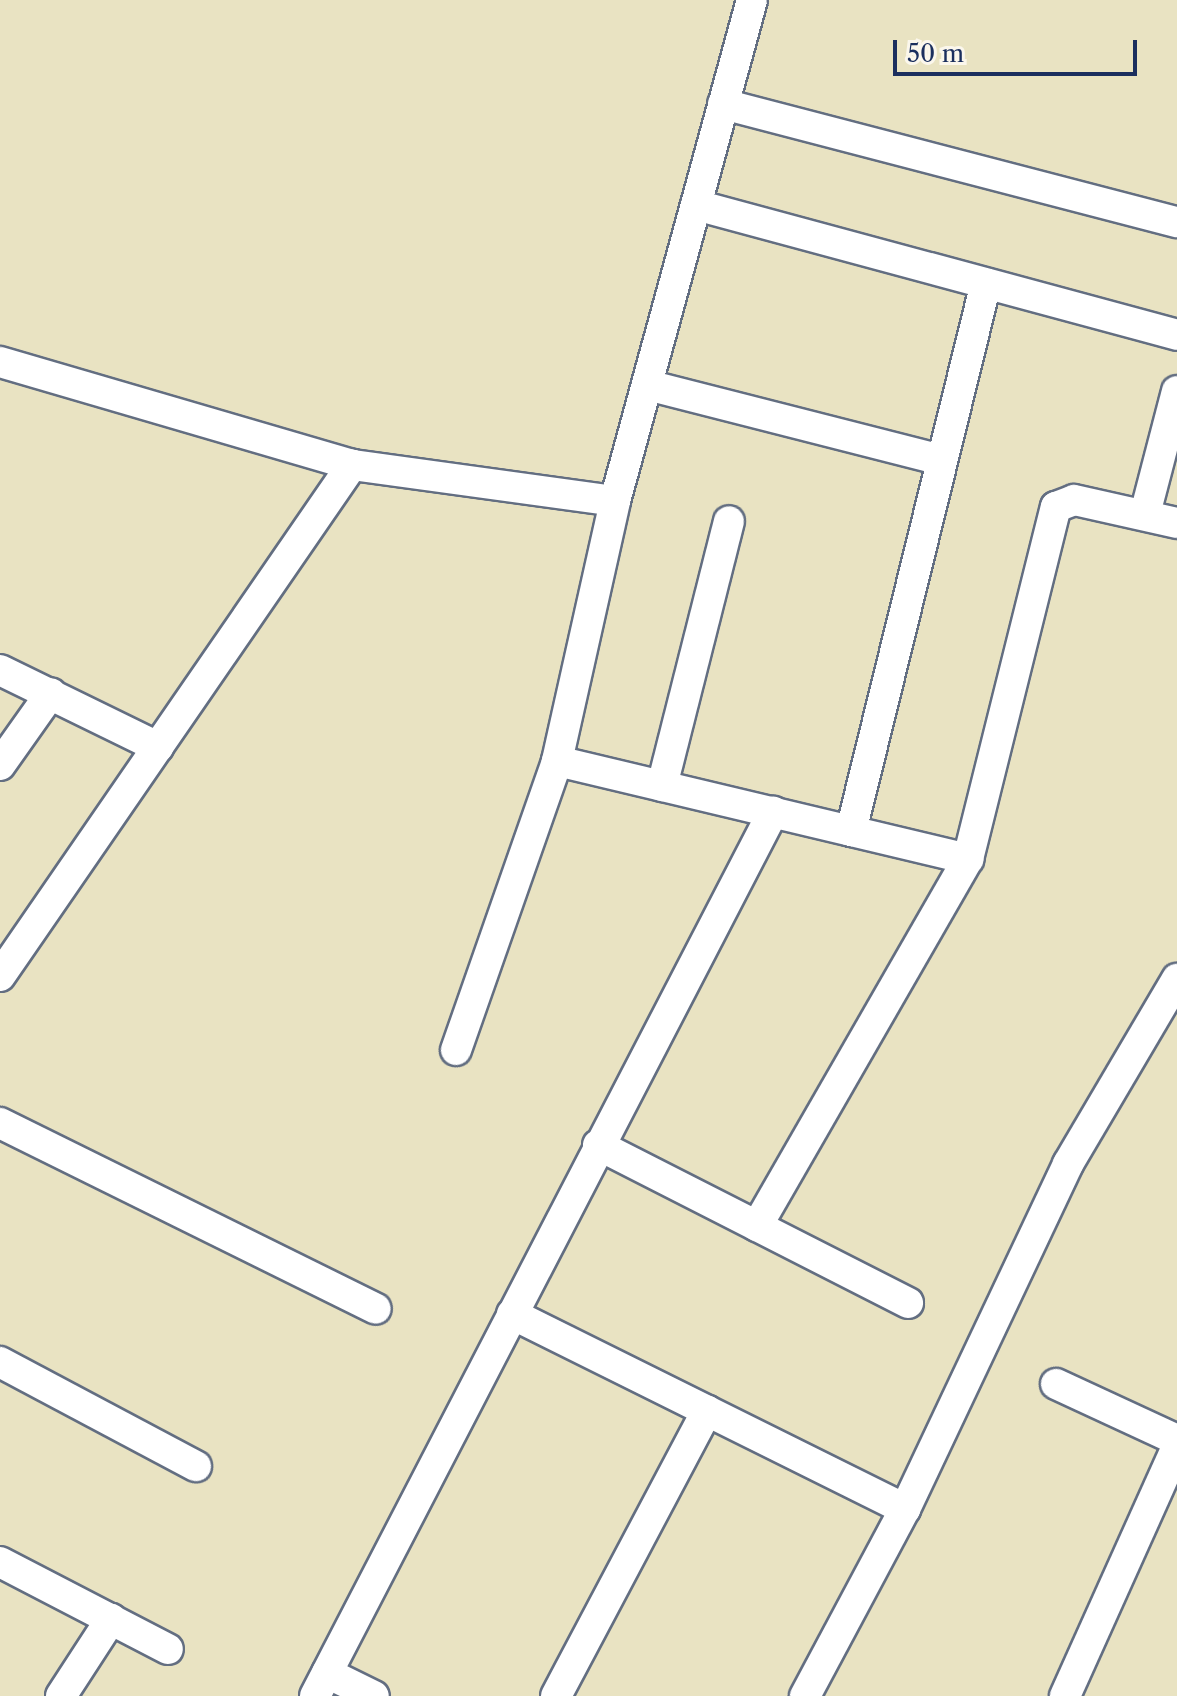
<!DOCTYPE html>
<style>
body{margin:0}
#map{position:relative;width:1177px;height:1696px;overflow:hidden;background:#e9e3c2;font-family:"Libre Caslon Text",serif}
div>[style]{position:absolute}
.roads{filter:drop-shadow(2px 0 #636e81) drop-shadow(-2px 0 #636e81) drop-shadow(0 2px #636e81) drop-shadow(0 -2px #636e81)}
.minor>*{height:30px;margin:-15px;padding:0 15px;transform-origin:15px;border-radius:15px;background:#fff}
span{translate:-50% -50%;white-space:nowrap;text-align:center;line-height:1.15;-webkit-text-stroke:8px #fbf7ec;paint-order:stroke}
.scale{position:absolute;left:893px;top:40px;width:244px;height:36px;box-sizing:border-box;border:4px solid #1b2f5e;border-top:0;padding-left:10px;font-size:24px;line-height:28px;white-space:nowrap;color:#1b2f5e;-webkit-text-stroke:6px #fbf7ec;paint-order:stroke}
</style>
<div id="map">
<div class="roads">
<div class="minor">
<div style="left:723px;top:104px;width:469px;rotate:14.6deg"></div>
<div style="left:696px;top:205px;width:498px;rotate:15.1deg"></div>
<div style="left:0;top:362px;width:367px;rotate:16.3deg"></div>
<div style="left:352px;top:465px;width:265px;rotate:7.8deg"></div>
<div style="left:647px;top:385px;width:304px;rotate:14.3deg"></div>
<div style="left:1145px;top:514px;width:127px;rotate:-75.4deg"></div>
<div style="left:0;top:670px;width:176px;rotate:26deg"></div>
<div style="left:557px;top:761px;width:423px;rotate:13.4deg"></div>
<div style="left:0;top:765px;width:88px;rotate:-54.7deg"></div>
<div style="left:662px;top:786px;width:273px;rotate:-75.8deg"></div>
<div style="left:851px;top:831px;width:564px;rotate:-76.16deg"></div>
<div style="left:0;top:976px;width:621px;rotate:-55.44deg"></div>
<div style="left:456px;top:1050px;width:306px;rotate:-70.7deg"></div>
<div style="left:557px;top:761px;width:266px;rotate:-77.4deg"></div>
<div style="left:615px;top:501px;width:519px;rotate:-74.71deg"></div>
<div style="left:0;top:1123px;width:419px;rotate:26.3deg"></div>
<div style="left:598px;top:1145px;width:348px;rotate:27deg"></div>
<div style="left:757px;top:1226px;width:423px;rotate:-60.1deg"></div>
<div style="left:968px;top:859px;width:363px;rotate:-76deg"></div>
<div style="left:1056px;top:507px;width:19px;rotate:-21deg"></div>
<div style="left:1074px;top:500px;width:106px;rotate:12.6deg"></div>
<div style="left:512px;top:1314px;width:439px;rotate:26.4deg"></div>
<div style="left:0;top:1362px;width:222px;rotate:28deg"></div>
<div style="left:1056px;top:1384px;width:133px;rotate:24.8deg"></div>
<div style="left:0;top:1562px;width:189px;rotate:27.4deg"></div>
<div style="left:327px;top:1673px;width:52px;rotate:26.1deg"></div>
<div style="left:61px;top:1696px;width:92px;rotate:-57deg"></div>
<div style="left:315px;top:1696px;width:996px;rotate:-62.61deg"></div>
<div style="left:556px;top:1696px;width:323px;rotate:-62.1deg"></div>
<div style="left:805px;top:1696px;width:212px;rotate:-61.9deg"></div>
<div style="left:905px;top:1509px;width:382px;rotate:-64.7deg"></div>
<div style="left:1068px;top:1164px;width:215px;rotate:-59.5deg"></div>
<div style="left:1065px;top:1696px;width:273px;rotate:-65.8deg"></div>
</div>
</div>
<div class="scale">50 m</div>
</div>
